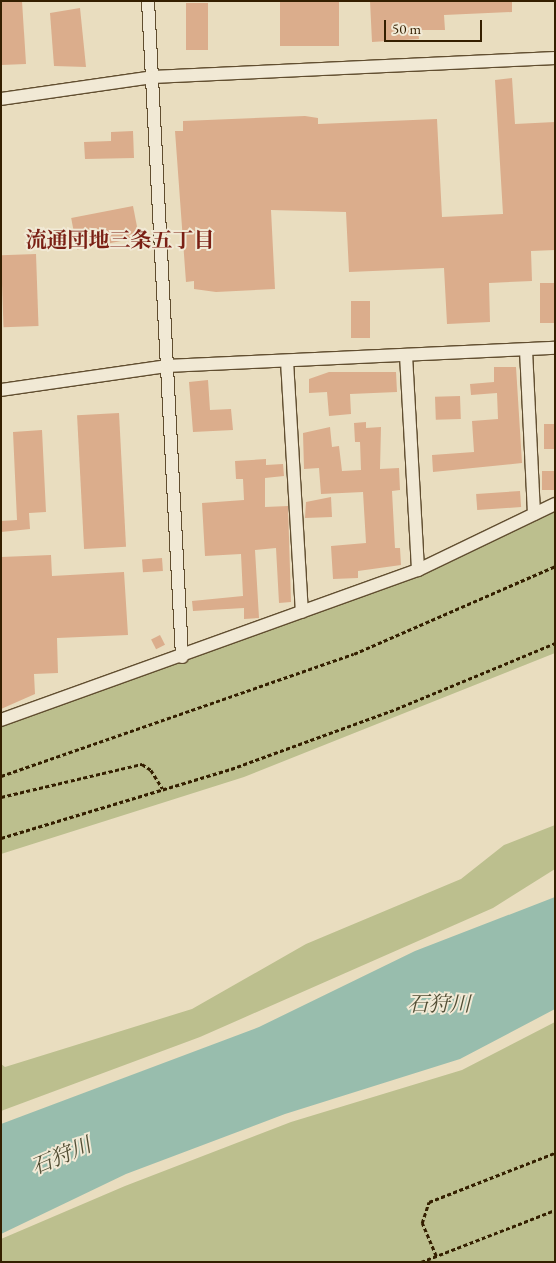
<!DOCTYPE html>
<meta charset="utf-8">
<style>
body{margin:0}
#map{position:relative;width:556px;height:1263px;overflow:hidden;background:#e9ddbf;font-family:"EB Garamond","Noto Serif JP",serif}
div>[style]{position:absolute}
.green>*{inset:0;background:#bcbf8e}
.water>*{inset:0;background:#98bdad}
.building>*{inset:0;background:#dbad8c;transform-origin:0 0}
.path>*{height:2.5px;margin-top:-1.25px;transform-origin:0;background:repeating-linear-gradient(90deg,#341f00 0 4px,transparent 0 6.5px)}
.roads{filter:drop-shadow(1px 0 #614e30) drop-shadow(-1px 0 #614e30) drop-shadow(0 1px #614e30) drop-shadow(0 -1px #614e30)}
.minor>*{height:12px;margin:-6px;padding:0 6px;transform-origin:6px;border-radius:6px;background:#f1e9d5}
span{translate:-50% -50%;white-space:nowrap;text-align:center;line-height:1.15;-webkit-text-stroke:4px #f1e9d5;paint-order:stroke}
.neighbourhood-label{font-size:21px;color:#7a1f14;font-weight:700}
.water-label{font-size:21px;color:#524e34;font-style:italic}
.frame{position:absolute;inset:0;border:2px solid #341f00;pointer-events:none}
.scale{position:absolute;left:384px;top:20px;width:98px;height:22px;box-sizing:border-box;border:2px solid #341f00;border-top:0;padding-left:6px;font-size:15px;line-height:18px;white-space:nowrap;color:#341f00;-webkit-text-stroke:4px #f1e9d5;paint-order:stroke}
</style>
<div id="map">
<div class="green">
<div style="clip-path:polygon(555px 504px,555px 653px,244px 777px,1px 854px,1px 720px,418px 570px)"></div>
<div style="clip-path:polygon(555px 825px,555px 869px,493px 908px,200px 1037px,1px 1111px,1px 1064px,5px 1067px,192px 1009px,306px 944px,461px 879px,504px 845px)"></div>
<div style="clip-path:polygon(555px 1022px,555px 1262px,1px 1262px,1px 1239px,125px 1186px,291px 1122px,462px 1070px)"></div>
</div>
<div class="water">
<div style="clip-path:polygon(555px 897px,555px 1009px,460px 1059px,285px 1114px,126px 1174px,1px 1234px,1px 1124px,259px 1027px,415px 951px)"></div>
</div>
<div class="building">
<div style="clip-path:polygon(1px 1px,22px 1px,26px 64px,1px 65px)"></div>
<div style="left:280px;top:1px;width:59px;height:45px"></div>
<div style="clip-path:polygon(370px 1px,512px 1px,512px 12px,444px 15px,445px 30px,418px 30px,419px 39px,372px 42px)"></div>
<div style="left:186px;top:3px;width:22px;height:47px"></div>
<div style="clip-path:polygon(80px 8px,86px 67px,54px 66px,50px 13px)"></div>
<div style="clip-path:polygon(512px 78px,515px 124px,555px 122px,555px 250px,531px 251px,532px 281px,489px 283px,490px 322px,447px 324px,444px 268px,349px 272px,346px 212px,271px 210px,275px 289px,216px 292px,194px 289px,194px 281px,186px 282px,175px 131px,183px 131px,183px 121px,305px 116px,318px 118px,318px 124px,437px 119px,442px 217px,503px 214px,495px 80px)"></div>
<div style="clip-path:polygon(133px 131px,134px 158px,85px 159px,84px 142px,111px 141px,111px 132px)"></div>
<div style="left:133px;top:206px;width:32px;height:63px;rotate:79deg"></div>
<div style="left:36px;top:254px;width:72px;height:35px;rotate:88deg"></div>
<div style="left:555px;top:283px;width:40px;height:15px;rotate:90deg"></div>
<div style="left:351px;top:301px;width:19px;height:37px"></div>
<div style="clip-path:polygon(494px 367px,516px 367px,522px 463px,433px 472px,432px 455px,474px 452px,472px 421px,498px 419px,497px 393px,471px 395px,470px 384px,494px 382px)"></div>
<div style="clip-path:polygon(329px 372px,396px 372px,397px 392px,350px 394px,351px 414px,329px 416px,327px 392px,309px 393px,309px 379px)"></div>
<div style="clip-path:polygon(208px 380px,210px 410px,231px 409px,233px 430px,193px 432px,189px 382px)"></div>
<div style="left:460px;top:396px;width:23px;height:25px;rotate:88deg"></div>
<div style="left:119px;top:413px;width:134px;height:42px;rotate:87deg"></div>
<div style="clip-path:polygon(366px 422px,366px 428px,381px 427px,380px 469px,399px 468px,400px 490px,392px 491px,395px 548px,400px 548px,401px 565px,358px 571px,358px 578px,333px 579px,331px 546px,366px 543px,363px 492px,321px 494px,319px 468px,304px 469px,303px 433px,330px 427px,332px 447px,339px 446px,342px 471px,361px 470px,360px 442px,355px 442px,354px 423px)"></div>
<div style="left:544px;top:424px;width:11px;height:25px"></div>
<div style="clip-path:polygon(42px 430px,46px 512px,29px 513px,30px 529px,1px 532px,1px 521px,17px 520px,13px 432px)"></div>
<div style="clip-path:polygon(266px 459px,266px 465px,283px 464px,284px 476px,265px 478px,265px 507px,288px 506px,291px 602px,279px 603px,276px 548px,255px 550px,259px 618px,244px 619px,244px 608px,193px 611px,192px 601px,243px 596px,241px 554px,205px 556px,202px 503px,244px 500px,243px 479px,236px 479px,235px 461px)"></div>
<div style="left:555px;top:471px;width:19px;height:13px;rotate:90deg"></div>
<div style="left:520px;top:491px;width:16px;height:44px;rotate:86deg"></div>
<div style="clip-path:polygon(331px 497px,332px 517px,305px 518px,306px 502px)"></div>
<div style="clip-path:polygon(51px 555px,52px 576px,124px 572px,128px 635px,57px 638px,58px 673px,34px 674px,35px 694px,1px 709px,1px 557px)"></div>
<div style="left:162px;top:558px;width:13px;height:20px;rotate:86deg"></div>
<div style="left:160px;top:635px;width:11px;height:10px;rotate:63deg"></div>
</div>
<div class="path">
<div style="left:1px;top:776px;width:373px;rotate:-19.1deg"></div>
<div style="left:354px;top:654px;width:219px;rotate:-23.6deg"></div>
<div style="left:1px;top:797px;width:145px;rotate:-13.2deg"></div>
<div style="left:142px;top:764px;width:11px;rotate:34deg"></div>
<div style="left:151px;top:770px;width:22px;rotate:58deg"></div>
<div style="left:1px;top:838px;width:240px;rotate:-16.7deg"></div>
<div style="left:231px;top:769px;width:176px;rotate:-20deg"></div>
<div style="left:396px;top:709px;width:172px;rotate:-22.5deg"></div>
<div style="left:436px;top:1256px;width:36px;rotate:-113deg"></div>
<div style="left:422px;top:1223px;width:22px;rotate:-72deg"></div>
<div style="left:429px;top:1202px;width:135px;rotate:-21.3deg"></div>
<div style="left:421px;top:1262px;width:144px;rotate:-21.2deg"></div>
</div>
<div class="roads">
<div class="minor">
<div style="left:148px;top:1px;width:657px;rotate:87.03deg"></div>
<div style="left:1px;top:99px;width:154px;rotate:-8.2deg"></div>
<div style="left:153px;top:77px;width:402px;rotate:-2.7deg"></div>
<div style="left:526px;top:350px;width:164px;rotate:87.2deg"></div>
<div style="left:406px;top:355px;width:215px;rotate:86.8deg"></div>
<div style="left:287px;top:361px;width:251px;rotate:86.6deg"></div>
<div style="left:1px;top:390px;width:168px;rotate:-8.2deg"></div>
<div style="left:167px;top:366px;width:388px;rotate:-2.7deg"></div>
<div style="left:1px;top:720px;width:443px;rotate:-19.8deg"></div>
<div style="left:418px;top:570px;width:152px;rotate:-25.7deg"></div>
</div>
</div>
<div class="neighbourhood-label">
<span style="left:120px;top:240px">流通団地三条五丁目</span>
</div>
<div class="water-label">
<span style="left:439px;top:1004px">石狩川</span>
<span style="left:61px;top:1156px;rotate:-23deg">石狩川</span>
</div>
<div class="frame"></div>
<div class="scale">50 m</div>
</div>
